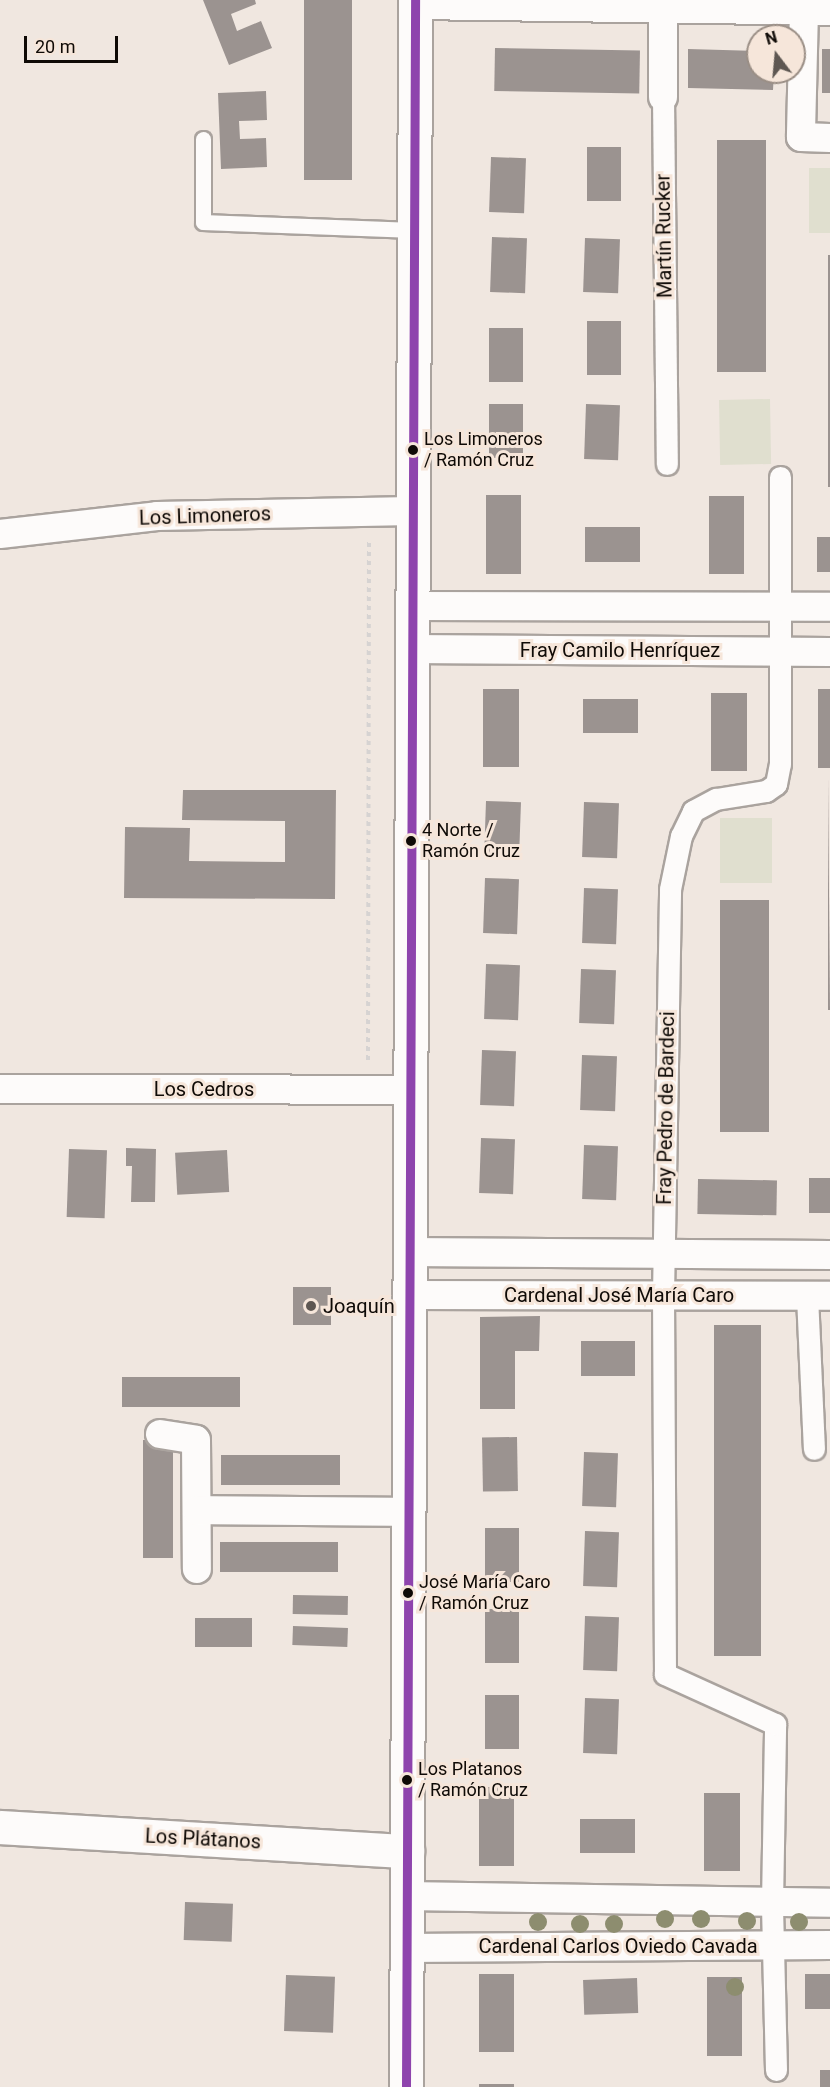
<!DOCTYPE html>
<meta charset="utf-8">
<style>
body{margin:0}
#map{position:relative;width:830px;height:2087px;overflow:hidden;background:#f0e7e0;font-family:Roboto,sans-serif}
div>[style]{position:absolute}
.green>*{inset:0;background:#e0dfcf;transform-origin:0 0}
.building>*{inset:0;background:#9b9390;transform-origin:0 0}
.path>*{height:4px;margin-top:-2px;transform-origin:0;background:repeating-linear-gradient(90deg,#d6d3d2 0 4.5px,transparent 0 9px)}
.roads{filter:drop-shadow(2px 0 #aaa39e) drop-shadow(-2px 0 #aaa39e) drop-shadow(0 2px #aaa39e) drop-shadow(0 -2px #aaa39e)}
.service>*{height:15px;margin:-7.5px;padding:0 7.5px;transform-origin:7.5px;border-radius:7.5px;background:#fdfbfa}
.pedestrian>*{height:21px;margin:-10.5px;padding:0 10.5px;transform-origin:10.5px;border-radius:10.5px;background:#fdfbfa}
.minor>*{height:28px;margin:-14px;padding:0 14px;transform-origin:14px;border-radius:14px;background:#fdfbfa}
.tertiary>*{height:33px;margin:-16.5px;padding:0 16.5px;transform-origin:16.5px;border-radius:16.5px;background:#fdfbfa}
.bus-1>*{height:9px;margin:-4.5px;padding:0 4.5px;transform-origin:4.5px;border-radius:4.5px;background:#8e44ad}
.trees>*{width:18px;height:18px;margin:-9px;border-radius:50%;background:#8d8d6f}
.dots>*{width:16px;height:16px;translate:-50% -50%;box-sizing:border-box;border:3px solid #f6e6da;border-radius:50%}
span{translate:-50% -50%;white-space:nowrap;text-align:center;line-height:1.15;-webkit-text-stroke:6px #f6e6da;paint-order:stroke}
.bus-label{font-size:18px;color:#0f0a06}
.left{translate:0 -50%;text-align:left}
.street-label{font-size:20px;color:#0f0a06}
.poi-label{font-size:20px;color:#0f0a06}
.north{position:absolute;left:746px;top:24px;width:60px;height:60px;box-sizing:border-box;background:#f6e6da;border:2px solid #9a8e85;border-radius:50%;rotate:344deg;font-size:16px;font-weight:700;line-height:24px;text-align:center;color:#0f0a06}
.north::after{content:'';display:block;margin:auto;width:21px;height:27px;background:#5e5752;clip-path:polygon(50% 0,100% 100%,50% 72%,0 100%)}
.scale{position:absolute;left:24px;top:36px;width:94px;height:27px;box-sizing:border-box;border:3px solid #0f0a06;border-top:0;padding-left:8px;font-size:18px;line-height:21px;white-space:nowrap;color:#0f0a06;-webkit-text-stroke:4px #f6e6da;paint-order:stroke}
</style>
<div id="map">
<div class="green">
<div style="left:809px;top:168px;width:21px;height:65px"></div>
<div style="left:770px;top:399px;width:65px;height:51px;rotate:89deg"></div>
<div style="left:720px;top:818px;width:52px;height:65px"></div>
</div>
<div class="building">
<div style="clip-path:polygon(203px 0,255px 0,256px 4px,231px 14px,237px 31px,261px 21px,272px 48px,229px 65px)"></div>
<div style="left:304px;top:0;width:48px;height:180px"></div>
<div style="left:495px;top:48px;width:145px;height:43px;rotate:1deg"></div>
<div style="clip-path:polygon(688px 49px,758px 51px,758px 72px,774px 72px,773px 90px,688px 88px)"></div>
<div style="left:822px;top:49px;width:8px;height:44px"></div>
<div style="clip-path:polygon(266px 91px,267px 120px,239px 121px,240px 139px,266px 138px,267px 167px,221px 169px,218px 93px)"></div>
<div style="left:717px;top:140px;width:49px;height:232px"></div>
<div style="left:587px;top:147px;width:34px;height:54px"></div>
<div style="left:491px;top:157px;width:35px;height:55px;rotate:2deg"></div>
<div style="left:492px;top:237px;width:35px;height:55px;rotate:2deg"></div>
<div style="left:585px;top:238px;width:35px;height:54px;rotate:2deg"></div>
<div style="left:828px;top:255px;width:2px;height:232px"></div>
<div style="left:587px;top:321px;width:34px;height:54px"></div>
<div style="left:489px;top:328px;width:34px;height:54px"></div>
<div style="left:489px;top:404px;width:34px;height:54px"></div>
<div style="left:586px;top:404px;width:34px;height:55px;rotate:2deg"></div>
<div style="left:486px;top:495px;width:35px;height:79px"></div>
<div style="left:709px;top:496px;width:35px;height:78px"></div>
<div style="left:585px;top:527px;width:55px;height:35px"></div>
<div style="left:817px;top:537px;width:13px;height:35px"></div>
<div style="left:483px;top:689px;width:36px;height:78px"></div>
<div style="left:818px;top:689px;width:12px;height:79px"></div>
<div style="left:711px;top:693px;width:36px;height:78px"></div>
<div style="left:583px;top:699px;width:55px;height:34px"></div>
<div style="clip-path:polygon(828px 777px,830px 1010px,828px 1010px)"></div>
<div style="clip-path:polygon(183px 790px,336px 790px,335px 899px,124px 898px,125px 827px,190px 828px,189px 861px,285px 862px,285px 821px,182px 820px)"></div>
<div style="left:486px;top:801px;width:35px;height:55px;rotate:2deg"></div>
<div style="left:584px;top:802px;width:35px;height:55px;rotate:2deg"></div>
<div style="left:485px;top:878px;width:34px;height:55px;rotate:2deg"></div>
<div style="left:584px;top:888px;width:34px;height:55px;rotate:2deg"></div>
<div style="left:720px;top:900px;width:49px;height:232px"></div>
<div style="left:486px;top:964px;width:34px;height:55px;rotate:2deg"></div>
<div style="left:581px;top:969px;width:35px;height:54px;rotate:2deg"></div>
<div style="left:482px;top:1050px;width:34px;height:55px;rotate:2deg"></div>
<div style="left:582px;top:1055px;width:35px;height:55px;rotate:2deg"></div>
<div style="left:481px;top:1138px;width:34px;height:55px;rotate:2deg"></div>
<div style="left:584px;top:1145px;width:34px;height:54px;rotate:2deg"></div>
<div style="clip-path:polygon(126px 1148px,156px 1149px,155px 1202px,131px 1202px,132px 1166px,126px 1166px)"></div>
<div style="left:69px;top:1149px;width:38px;height:68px;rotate:2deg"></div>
<div style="left:227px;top:1150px;width:42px;height:52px;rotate:87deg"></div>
<div style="left:830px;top:1178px;width:35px;height:21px;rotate:90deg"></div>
<div style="left:698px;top:1179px;width:79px;height:35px;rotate:1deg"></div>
<div style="left:293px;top:1287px;width:38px;height:38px"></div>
<div style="clip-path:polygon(540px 1316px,539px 1351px,515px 1351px,515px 1409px,480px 1409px,480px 1317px)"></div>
<div style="left:714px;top:1325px;width:47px;height:331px"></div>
<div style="left:581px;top:1341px;width:54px;height:35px"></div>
<div style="left:240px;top:1377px;width:30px;height:118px;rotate:90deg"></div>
<div style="left:517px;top:1437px;width:54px;height:35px;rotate:89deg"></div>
<div style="left:143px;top:1440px;width:30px;height:118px"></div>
<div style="left:584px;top:1452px;width:34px;height:54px;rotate:2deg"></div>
<div style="left:221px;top:1455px;width:119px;height:30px"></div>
<div style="left:485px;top:1528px;width:34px;height:54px"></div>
<div style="left:585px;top:1531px;width:34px;height:55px;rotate:2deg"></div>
<div style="left:220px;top:1542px;width:118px;height:30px"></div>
<div style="left:293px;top:1595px;width:55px;height:19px;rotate:1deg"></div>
<div style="left:485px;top:1609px;width:34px;height:54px"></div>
<div style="left:585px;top:1616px;width:34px;height:54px;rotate:2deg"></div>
<div style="left:195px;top:1618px;width:57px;height:29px"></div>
<div style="left:293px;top:1626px;width:55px;height:19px;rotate:2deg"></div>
<div style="left:485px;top:1695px;width:34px;height:54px"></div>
<div style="left:585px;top:1698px;width:34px;height:55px;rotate:2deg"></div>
<div style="left:479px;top:1787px;width:35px;height:79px"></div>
<div style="left:704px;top:1793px;width:36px;height:78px"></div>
<div style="left:635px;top:1819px;width:34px;height:55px;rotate:90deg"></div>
<div style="left:185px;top:1902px;width:48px;height:38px;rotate:2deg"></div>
<div style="left:479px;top:1974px;width:35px;height:78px"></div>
<div style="left:805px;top:1974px;width:25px;height:35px"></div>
<div style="left:286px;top:1975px;width:49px;height:56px;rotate:2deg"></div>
<div style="left:707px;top:1977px;width:35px;height:79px"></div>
<div style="left:637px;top:1978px;width:35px;height:54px;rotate:88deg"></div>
<div style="left:820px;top:2070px;width:10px;height:17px"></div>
<div style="left:479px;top:2084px;width:35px;height:3px"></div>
</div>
<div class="path">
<div style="left:368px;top:1060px;width:518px;rotate:-89.89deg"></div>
</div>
<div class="roads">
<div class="service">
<div style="left:203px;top:139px;width:83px;rotate:90deg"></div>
<div style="left:203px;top:222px;width:210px;rotate:2.2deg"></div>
</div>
<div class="pedestrian">
<div style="left:663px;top:97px;width:367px;rotate:89.4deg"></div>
<div style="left:807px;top:1296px;width:153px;rotate:87.4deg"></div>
<div style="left:776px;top:2070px;width:167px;rotate:-91.4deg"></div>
<div style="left:772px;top:1903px;width:179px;rotate:-89deg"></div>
<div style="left:775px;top:1724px;width:121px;rotate:-155.6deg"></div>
<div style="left:665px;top:1674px;width:379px;rotate:-90.3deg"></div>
<div style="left:663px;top:1295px;width:406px;rotate:-89deg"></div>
<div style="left:670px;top:889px;width:54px;rotate:-78.3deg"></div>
<div style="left:681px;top:836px;width:28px;rotate:-64deg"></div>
<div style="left:693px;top:811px;width:26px;rotate:-28deg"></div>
<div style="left:716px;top:799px;width:51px;rotate:-9.1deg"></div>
<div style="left:766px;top:791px;width:12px;rotate:-35deg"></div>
<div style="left:776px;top:784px;width:20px;rotate:-79deg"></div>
<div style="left:780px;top:764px;width:287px;rotate:-90deg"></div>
</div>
<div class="minor">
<div style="left:414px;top:5px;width:416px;rotate:0.8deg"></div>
<div style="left:804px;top:10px;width:127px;rotate:91.4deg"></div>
<div style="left:801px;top:137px;width:29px;rotate:2deg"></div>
<div style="left:663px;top:97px;width:89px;rotate:-90deg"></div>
<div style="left:0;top:534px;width:158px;rotate:-6.5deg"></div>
<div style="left:157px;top:516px;width:255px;rotate:-1.1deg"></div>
<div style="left:411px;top:606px;width:419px;rotate:0.1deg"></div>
<div style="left:411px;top:649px;width:419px;rotate:0.4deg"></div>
<div style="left:0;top:1089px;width:409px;rotate:0.1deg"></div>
<div style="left:408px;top:1252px;width:422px;rotate:0.4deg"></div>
<div style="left:408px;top:1295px;width:422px;rotate:0.1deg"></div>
<div style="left:160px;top:1434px;width:36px;rotate:9deg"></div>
<div style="left:196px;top:1440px;width:129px;rotate:89.6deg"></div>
<div style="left:197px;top:1510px;width:210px;rotate:0.5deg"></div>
<div style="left:406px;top:1896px;width:424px;rotate:0.9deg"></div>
<div style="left:406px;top:1948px;width:424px;rotate:-0.4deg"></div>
</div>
<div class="tertiary">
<div style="left:0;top:1827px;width:408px;rotate:3.4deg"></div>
<div style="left:406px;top:2087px;width:2087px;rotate:-89.75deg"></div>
</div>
</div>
<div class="bus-1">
<div style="left:406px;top:2087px;width:2087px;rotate:-89.75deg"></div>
</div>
<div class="trees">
<div style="left:665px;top:1919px"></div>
<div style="left:701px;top:1919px"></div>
<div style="left:747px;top:1921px"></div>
<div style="left:538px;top:1922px"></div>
<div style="left:799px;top:1922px"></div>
<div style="left:580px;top:1924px"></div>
<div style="left:614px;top:1924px"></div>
<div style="left:735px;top:1987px"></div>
</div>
<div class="dots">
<div style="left:413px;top:450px;background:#0f0a06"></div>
<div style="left:411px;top:841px;background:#0f0a06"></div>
<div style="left:311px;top:1306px;background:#5e5752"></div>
<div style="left:408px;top:1593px;background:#0f0a06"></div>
<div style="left:407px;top:1780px;background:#0f0a06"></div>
</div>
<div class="bus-label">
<span class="left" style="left:424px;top:450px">Los Limoneros<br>/ Ramón Cruz</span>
<span class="left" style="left:422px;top:841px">4 Norte /<br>Ramón Cruz</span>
<span class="left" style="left:419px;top:1593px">José María Caro<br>/ Ramón Cruz</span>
<span class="left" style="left:418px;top:1780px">Los Platanos<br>/ Ramón Cruz</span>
</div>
<div class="street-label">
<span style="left:664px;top:236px;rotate:-91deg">Martín Rucker</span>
<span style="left:205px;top:516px;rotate:-2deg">Los Limoneros</span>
<span style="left:620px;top:650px">Fray Camilo Henríquez</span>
<span style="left:204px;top:1089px">Los Cedros</span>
<span style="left:666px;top:1108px;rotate:-89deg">Fray Pedro de Bardeci</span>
<span style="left:619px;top:1295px">Cardenal José María Caro</span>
<span style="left:203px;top:1839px;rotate:3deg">Los Plátanos</span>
<span style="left:618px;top:1946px">Cardenal Carlos Oviedo Cavada</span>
</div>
<div class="poi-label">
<span class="left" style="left:323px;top:1306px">Joaquín</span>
</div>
<div class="north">N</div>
<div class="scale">20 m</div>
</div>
